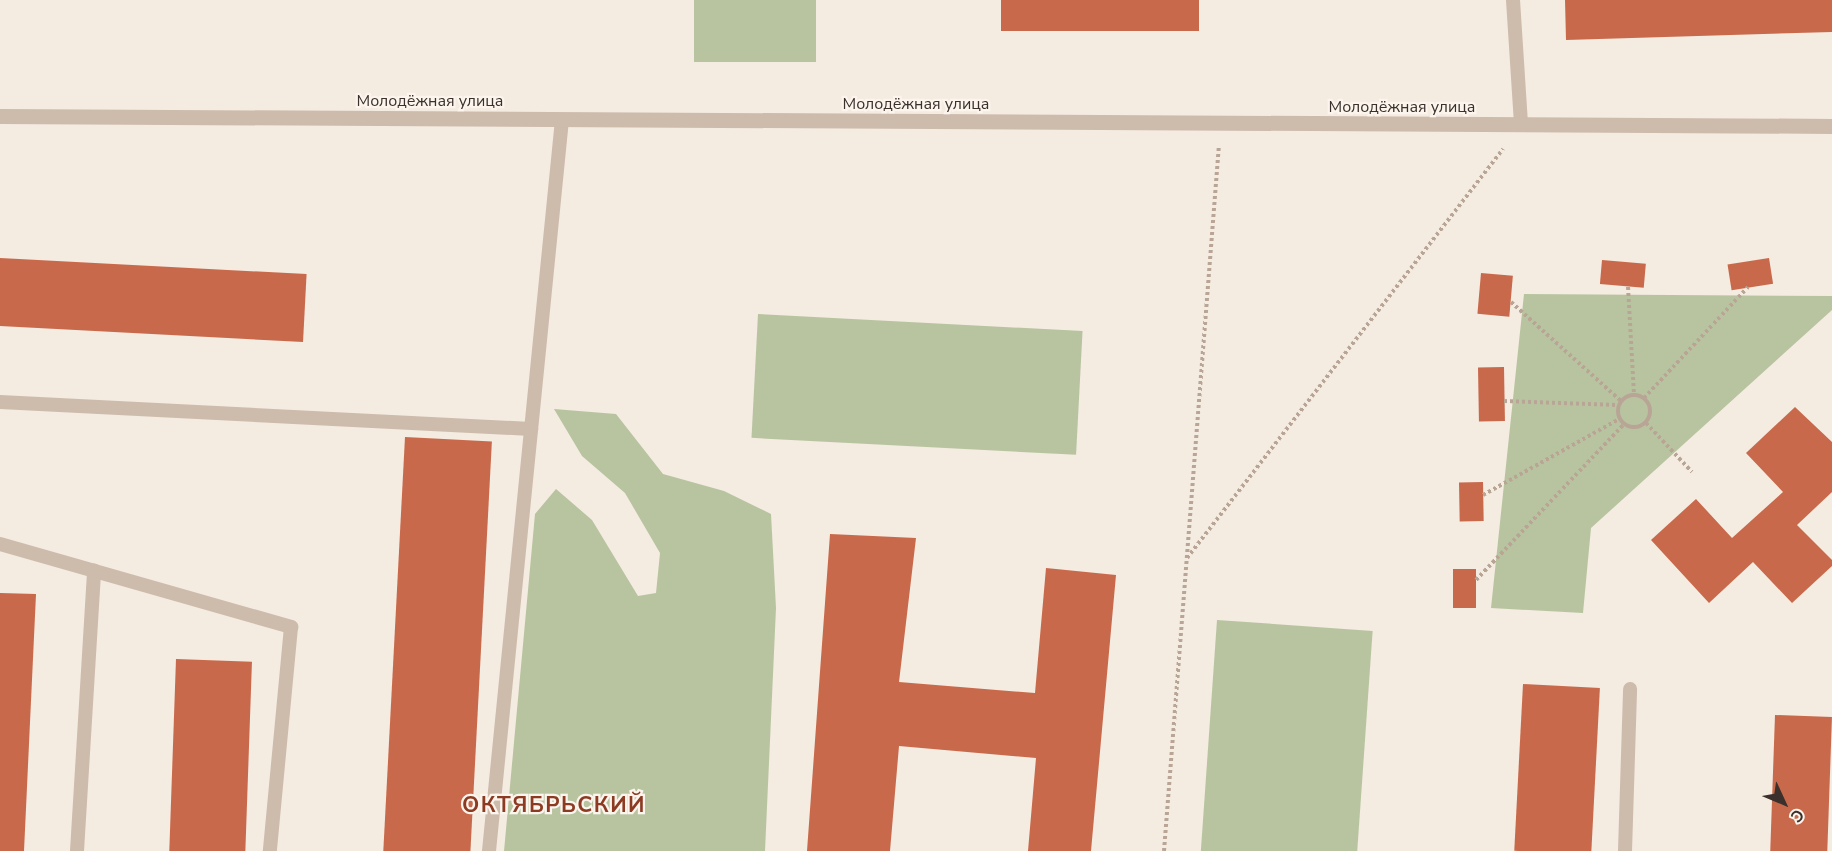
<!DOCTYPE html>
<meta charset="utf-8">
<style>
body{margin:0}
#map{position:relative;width:1832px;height:851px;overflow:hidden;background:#f4ebe1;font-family:"Nunito Sans",sans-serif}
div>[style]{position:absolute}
.green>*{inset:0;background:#b8c4a0;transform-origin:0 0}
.building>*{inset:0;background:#c8694b;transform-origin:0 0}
.path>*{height:4px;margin-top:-2px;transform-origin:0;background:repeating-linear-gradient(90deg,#b9a596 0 3px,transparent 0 6px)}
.path>.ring{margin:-2px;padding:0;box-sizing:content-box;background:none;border:4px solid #b9a596;border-radius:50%}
.lane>*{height:14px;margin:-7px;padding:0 7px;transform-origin:7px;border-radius:7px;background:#cdbbac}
.street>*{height:15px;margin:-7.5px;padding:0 7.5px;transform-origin:7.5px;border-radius:7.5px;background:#cdbbac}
span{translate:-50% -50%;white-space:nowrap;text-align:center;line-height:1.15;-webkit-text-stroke:4.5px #fbf5ee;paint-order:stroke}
.street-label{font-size:16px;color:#3b302b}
.district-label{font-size:22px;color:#8c3b22;font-weight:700;letter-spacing:1.5px}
.north{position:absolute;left:1754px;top:773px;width:60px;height:60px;-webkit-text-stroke:4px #fbf5ee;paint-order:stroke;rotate:134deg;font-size:16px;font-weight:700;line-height:24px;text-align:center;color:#3b302b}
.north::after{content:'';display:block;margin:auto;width:21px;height:27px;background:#3b302b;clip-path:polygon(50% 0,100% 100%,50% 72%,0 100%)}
</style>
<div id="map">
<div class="green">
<div style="left:694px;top:0;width:122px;height:62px"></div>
<div style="clip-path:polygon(1524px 294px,1832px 296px,1832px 310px,1591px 528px,1583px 613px,1491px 608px)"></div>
<div style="left:758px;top:314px;width:325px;height:124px;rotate:3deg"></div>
<div style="clip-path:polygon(554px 409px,616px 414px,663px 474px,724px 491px,771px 514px,776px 608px,765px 851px,504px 851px,535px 514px,556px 489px,592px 520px,638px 596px,656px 593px,660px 553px,625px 493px,582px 456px)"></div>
<div style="left:1217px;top:620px;width:156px;height:232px;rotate:4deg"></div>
</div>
<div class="building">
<div style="left:1001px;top:0;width:198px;height:31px"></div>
<div style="clip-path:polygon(1565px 0,1832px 0,1832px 32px,1566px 40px)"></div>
<div style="left:0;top:258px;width:307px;height:68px;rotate:3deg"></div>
<div style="left:1769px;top:258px;width:26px;height:42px;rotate:81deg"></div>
<div style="left:1602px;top:260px;width:44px;height:24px;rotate:5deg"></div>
<div style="left:1481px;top:273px;width:32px;height:41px;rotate:5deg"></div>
<div style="left:1504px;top:367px;width:54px;height:26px;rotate:89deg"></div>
<div style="clip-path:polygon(1795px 407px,1832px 442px,1832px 492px,1797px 525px,1832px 560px,1832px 566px,1792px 603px,1753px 562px,1709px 603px,1651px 540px,1696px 499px,1732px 538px,1783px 492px,1746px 453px)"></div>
<div style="left:405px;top:437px;width:87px;height:415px;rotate:3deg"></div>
<div style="left:1483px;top:482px;width:39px;height:24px;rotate:89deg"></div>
<div style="clip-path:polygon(830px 534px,916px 538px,899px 682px,1035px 693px,1046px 568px,1116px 575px,1091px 851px,1028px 851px,1036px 758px,899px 746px,890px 851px,807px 851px)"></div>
<div style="left:1453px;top:569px;width:23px;height:39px"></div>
<div style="clip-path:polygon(0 593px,36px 594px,24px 851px,0 851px)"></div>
<div style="left:176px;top:659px;width:76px;height:192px;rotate:2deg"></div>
<div style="left:1523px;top:684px;width:77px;height:167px;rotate:3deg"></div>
<div style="left:1775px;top:715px;width:57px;height:136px;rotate:2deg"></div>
</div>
<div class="path">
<div style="left:1628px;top:287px;width:108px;rotate:86.8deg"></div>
<div style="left:1511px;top:302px;width:148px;rotate:42deg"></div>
<div class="ring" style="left:1618px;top:395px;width:28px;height:28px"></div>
<div style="left:1644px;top:398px;width:152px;rotate:-46.9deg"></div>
<div style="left:1504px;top:401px;width:114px;rotate:2deg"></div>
<div style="left:1646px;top:423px;width:67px;rotate:46.8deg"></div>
<div style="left:1483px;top:495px;width:156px;rotate:-29.2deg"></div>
<div style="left:1187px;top:558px;width:517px;rotate:-52.31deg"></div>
<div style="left:1476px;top:580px;width:215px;rotate:-46.5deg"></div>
<div style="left:1164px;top:851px;width:708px;rotate:-85.55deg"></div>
</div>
<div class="lane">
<div style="left:1513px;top:0;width:125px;rotate:86.3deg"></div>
<div style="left:0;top:402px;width:532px;rotate:2.91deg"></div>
<div style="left:0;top:544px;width:303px;rotate:15.9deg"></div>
<div style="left:291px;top:627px;width:225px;rotate:95.4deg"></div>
<div style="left:77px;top:851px;width:281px;rotate:-86.5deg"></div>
<div style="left:489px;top:851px;width:735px;rotate:-84.3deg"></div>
<div style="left:1625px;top:851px;width:162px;rotate:-88.2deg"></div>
</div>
<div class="street">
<div style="left:0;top:116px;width:1832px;rotate:0.31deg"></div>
</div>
<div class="street-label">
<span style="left:430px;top:101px">Молодёжная улица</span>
<span style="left:916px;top:104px">Молодёжная улица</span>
<span style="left:1402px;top:107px">Молодёжная улица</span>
</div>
<div class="district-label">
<span style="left:554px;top:806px">ОКТЯБРЬСКИЙ</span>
</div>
<div class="north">С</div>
</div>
